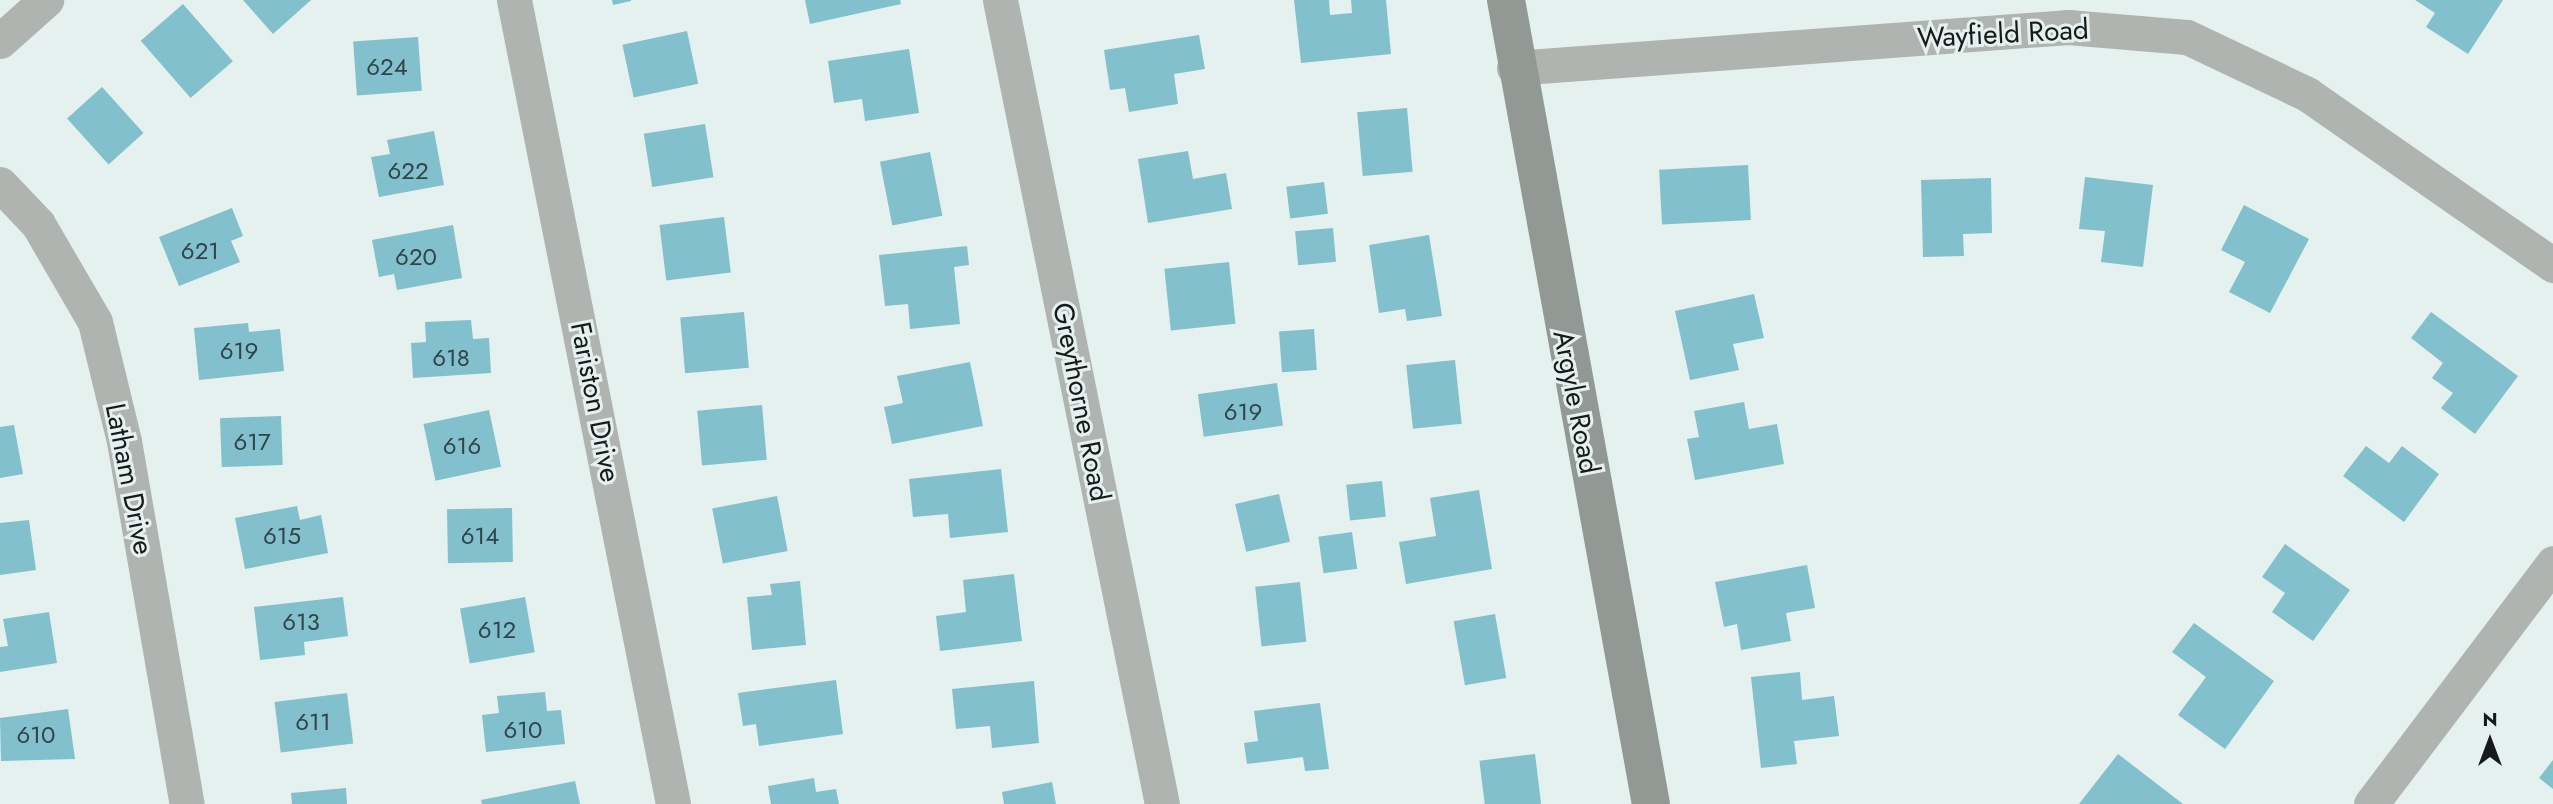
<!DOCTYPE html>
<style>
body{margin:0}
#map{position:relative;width:2553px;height:804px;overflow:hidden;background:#e4f1ee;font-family:Jost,sans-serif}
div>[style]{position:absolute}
.building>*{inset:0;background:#81c0cc;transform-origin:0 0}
.street>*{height:35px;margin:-17.5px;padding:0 17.5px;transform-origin:17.5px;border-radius:17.5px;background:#b0b4b1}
.secondary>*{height:38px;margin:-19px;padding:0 19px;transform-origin:19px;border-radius:19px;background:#929894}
span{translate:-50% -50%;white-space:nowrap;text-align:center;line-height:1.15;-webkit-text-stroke:6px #e4f1ee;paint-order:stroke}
.number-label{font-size:24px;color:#314446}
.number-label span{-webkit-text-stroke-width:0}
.street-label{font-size:28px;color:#161a1a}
.north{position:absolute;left:2455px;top:706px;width:70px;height:70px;-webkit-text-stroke:5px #e4f1ee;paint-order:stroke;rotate:0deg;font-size:19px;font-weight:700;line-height:28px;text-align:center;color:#161a1a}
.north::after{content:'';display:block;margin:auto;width:24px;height:32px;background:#161a1a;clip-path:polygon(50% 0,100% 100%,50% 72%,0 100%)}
</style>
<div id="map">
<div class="building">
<div style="clip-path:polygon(243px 0,311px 0,273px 34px)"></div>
<div style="clip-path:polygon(612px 0,631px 0,631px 1px,613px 5px)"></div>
<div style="clip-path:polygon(805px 0,900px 0,901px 4px,810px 24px)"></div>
<div style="clip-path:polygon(1294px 0,1329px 0,1330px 15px,1352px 13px,1351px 0,1386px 0,1391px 54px,1301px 63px)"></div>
<div style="clip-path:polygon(2415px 0,2503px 0,2468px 54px,2426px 27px,2435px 13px)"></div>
<div style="left:183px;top:4px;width:76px;height:56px;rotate:49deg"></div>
<div style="left:687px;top:31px;width:54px;height:66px;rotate:78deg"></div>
<div style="clip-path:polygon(1199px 35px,1205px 69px,1174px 74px,1178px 104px,1129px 112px,1125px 88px,1110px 90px,1104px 50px)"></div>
<div style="left:418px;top:37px;width:54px;height:65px;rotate:86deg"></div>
<div style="clip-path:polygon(909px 49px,919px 113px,865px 121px,862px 99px,834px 103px,828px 61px)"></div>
<div style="left:102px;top:87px;width:62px;height:47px;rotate:48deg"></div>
<div style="left:1407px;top:108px;width:64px;height:50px;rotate:85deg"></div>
<div style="left:705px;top:124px;width:54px;height:62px;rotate:81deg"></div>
<div style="clip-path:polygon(434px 131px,444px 185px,379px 197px,371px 157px,390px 154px,387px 140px)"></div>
<div style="clip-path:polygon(1188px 151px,1193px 179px,1226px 173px,1232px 209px,1148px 223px,1138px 159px)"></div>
<div style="left:930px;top:152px;width:65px;height:51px;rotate:79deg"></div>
<div style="left:1748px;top:165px;width:55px;height:89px;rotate:87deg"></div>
<div style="clip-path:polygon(2085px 177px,2153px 185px,2143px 267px,2101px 262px,2105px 231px,2079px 229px)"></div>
<div style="clip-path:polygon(1991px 178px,1992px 233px,1963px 234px,1964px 256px,1923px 257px,1921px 180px)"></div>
<div style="left:1324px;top:182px;width:32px;height:38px;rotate:83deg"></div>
<div style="clip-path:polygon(2244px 205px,2309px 239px,2270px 313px,2229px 292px,2245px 262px,2221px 250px)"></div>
<div style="clip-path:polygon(232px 208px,243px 236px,231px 241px,240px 262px,179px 286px,159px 237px)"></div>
<div style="left:724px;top:217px;width:56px;height:65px;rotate:83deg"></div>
<div style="clip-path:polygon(453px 225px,462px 278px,397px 290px,394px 274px,379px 277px,372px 240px)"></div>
<div style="left:1333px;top:228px;width:34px;height:38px;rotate:85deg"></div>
<div style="clip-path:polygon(1429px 235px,1442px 316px,1407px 321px,1405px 309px,1379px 313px,1369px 245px)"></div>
<div style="clip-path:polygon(967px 246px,969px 265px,954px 267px,960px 324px,910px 329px,908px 304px,885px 306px,879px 255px)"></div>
<div style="left:1229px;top:262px;width:62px;height:65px;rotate:84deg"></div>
<div style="clip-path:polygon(1754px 294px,1764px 338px,1733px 344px,1739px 370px,1690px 380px,1675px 311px)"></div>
<div style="left:744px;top:312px;width:56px;height:64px;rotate:85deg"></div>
<div style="clip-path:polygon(2431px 312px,2518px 376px,2475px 434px,2441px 408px,2453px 393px,2432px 378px,2443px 363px,2411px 338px)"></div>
<div style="clip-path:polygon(471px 320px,473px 339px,489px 338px,491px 373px,413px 378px,411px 343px,426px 342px,425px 322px)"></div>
<div style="clip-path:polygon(248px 323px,249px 332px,280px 329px,284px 371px,199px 380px,194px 328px)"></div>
<div style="left:1314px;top:329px;width:41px;height:35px;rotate:86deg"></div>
<div style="left:1455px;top:360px;width:64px;height:49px;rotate:84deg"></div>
<div style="clip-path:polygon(970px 362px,983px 426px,892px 444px,884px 407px,903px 403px,897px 376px)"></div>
<div style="left:1277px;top:383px;width:43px;height:80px;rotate:82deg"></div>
<div style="clip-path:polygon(1744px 402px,1749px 429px,1777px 424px,1784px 464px,1695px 480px,1687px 439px,1699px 437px,1694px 411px)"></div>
<div style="left:762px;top:405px;width:55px;height:65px;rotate:85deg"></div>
<div style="left:489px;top:410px;width:58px;height:67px;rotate:78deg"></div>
<div style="left:281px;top:416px;width:49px;height:61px;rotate:88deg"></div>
<div style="clip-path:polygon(14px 425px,23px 474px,0 478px,0 427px)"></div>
<div style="clip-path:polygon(2366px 446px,2389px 463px,2402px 446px,2439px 474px,2404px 522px,2343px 476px)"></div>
<div style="clip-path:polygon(1001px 469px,1008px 532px,950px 538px,948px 514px,913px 517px,909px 479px)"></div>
<div style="left:1382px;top:481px;width:36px;height:36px;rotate:84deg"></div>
<div style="clip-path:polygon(1479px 490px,1492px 569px,1406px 584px,1399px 542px,1436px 536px,1430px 498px)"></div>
<div style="left:1279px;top:494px;width:49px;height:45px;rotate:77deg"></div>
<div style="left:777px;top:496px;width:56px;height:66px;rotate:79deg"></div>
<div style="clip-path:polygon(297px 506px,300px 520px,321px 515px,328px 553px,245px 569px,235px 518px)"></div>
<div style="left:512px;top:508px;width:54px;height:65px;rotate:89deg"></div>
<div style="clip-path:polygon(29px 520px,36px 570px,0 575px,0 523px)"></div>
<div style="left:1352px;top:532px;width:37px;height:34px;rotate:82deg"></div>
<div style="clip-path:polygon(2285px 544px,2350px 590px,2313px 641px,2272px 612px,2285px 593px,2262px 577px)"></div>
<div style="clip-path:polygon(1807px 565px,1815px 608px,1786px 613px,1791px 641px,1741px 650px,1737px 624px,1724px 627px,1715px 582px)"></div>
<div style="clip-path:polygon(1014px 574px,1022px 641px,940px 651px,936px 616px,966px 612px,963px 580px)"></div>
<div style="clip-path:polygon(800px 581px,806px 645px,752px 650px,747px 597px,772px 595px,770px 584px)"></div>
<div style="left:1300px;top:582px;width:60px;height:45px;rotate:84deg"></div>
<div style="clip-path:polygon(343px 597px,348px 636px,304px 642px,305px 655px,260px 660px,254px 607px)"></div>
<div style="left:525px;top:597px;width:56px;height:66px;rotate:80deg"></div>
<div style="clip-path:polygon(49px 612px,57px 663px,0 672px,0 647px,8px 646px,3px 619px)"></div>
<div style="left:1495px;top:614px;width:65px;height:42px;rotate:80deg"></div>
<div style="clip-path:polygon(2194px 623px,2274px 681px,2225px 749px,2178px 715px,2206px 677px,2172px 652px)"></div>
<div style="clip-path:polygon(1800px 672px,1802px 700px,1834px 696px,1839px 736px,1794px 741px,1797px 764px,1761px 768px,1751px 677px)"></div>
<div style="clip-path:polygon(836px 680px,843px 734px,759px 746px,756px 724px,743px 726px,738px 693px)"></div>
<div style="clip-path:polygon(1034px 681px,1039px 743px,992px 748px,990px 726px,956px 729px,952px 689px)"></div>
<div style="clip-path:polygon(545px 692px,547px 711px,561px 710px,565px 744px,486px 752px,482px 715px,499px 713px,497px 696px)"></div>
<div style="left:347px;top:693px;width:51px;height:73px;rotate:83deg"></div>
<div style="clip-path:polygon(1320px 703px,1329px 769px,1305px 771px,1303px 757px,1247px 764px,1244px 743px,1258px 741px,1254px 711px)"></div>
<div style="clip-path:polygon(68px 709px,75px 759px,1px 761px,0 718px)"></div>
<div style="left:1535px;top:754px;width:50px;height:56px;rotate:83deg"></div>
<div style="clip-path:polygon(2118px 754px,2183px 804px,2079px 804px)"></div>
<div style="clip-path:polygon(2553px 760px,2553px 789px,2539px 778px)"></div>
<div style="clip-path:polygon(814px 778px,816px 792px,836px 789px,839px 804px,771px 804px,768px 786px)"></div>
<div style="clip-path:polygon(575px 781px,580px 804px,482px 804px,481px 800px)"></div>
<div style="clip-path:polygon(1052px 782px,1056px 804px,1004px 804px,1002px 792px)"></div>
<div style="clip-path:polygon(346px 788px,347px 804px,292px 804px,291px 793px)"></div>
</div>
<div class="street">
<div style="left:514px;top:0;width:820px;rotate:78.81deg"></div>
<div style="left:1000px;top:0;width:820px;rotate:78.61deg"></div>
<div style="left:0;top:41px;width:62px;rotate:-41.7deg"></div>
<div style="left:1514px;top:68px;width:556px;rotate:-4.23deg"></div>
<div style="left:2068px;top:27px;width:119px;rotate:4.8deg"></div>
<div style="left:2187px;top:37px;width:133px;rotate:25.4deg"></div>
<div style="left:2307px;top:94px;width:300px;rotate:34.8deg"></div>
<div style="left:0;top:184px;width:55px;rotate:46.5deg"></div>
<div style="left:38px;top:224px;width:113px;rotate:59.8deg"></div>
<div style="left:95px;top:322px;width:122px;rotate:76.3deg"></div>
<div style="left:124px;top:441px;width:368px;rotate:80.2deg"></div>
<div style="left:2371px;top:804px;width:302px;rotate:-52.9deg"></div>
</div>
<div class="secondary">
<div style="left:1506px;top:0;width:817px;rotate:79.78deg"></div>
</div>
<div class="number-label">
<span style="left:387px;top:67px">624</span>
<span style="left:408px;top:171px">622</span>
<span style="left:200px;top:251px">621</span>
<span style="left:416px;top:257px">620</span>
<span style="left:239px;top:351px">619</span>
<span style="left:451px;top:358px">618</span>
<span style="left:1243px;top:412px">619</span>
<span style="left:252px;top:442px">617</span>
<span style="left:462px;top:446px">616</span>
<span style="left:282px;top:536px">615</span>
<span style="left:480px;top:536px">614</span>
<span style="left:301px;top:622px">613</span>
<span style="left:497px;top:630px">612</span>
<span style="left:313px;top:722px">611</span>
<span style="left:523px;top:730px">610</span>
<span style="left:36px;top:735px">610</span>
</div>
<div class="street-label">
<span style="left:2003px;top:34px;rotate:-3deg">Wayfield Road</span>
<span style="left:595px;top:402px;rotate:79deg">Fariston Drive</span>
<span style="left:1081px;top:402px;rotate:79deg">Greythorne Road</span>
<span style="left:1576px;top:402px;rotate:79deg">Argyle Road</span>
<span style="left:129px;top:479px;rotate:79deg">Latham Drive</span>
</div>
<div class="north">N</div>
</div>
